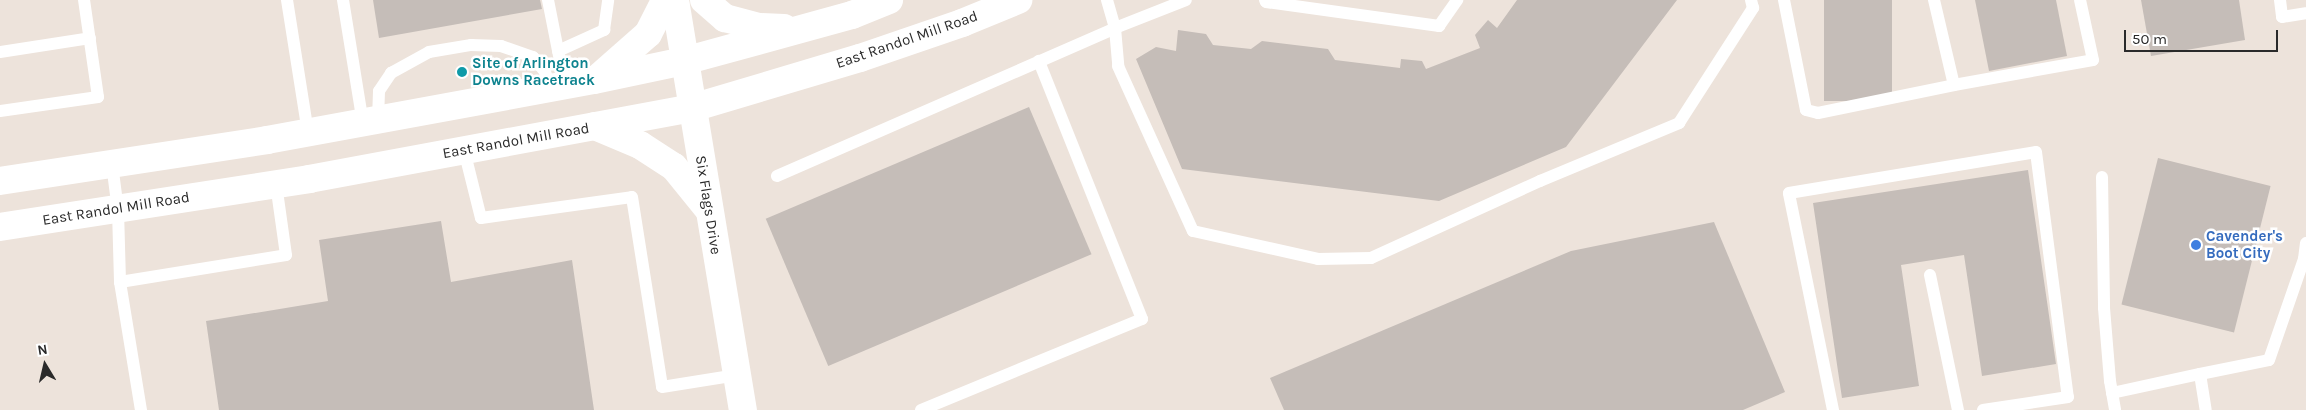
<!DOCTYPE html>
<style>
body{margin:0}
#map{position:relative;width:2306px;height:410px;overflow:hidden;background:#ede3db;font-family:Karla,sans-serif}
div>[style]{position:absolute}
.building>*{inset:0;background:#c5bdb8;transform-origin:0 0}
.service>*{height:12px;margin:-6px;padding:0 6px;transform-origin:6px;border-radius:6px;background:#fff}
.tertiary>*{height:28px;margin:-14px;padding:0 14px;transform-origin:14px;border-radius:14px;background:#fff}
.secondary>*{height:28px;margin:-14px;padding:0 14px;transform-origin:14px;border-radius:14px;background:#fff}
.dots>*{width:14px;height:14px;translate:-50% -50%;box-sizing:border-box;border:2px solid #fff;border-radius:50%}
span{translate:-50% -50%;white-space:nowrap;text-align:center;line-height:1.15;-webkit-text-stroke:5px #fff;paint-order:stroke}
.street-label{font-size:15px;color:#2a2a2a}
.culture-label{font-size:15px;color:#0d838f;font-weight:700}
.left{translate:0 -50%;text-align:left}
.shop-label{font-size:15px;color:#366cbe;font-weight:700}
.north{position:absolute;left:20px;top:340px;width:50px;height:50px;-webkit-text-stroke:4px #fff;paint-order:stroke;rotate:351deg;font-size:14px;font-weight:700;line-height:20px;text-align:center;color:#2a2a2a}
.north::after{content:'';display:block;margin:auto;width:18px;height:22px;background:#2a2a2a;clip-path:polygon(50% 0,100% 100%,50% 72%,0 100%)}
.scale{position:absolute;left:2124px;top:30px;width:154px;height:22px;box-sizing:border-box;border:2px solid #2a2a2a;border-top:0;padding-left:6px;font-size:15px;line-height:18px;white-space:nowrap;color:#2a2a2a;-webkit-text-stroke:4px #fff;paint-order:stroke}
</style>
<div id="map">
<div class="building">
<div style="clip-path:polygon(373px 0,540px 0,542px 9px,379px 38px)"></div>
<div style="clip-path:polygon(1517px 0,1677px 0,1566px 147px,1439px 201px,1182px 169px,1136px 59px,1156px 47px,1176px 51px,1178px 30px,1206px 34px,1213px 45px,1251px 49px,1262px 41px,1328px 49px,1335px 60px,1400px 68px,1401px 59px,1422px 61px,1426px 69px,1480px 48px,1475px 35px,1488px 20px,1497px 28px)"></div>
<div style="left:1824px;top:0;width:68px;height:101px"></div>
<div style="clip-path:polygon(1975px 0,2056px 0,2067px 56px,1989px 71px)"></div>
<div style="clip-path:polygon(2141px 0,2239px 0,2245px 40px,2151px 56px)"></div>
<div style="left:1029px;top:107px;width:160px;height:286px;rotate:67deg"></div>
<div style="left:2158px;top:158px;width:116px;height:151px;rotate:14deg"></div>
<div style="clip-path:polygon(2028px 170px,2056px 364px,1982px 376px,1964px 255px,1901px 265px,1919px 386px,1842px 398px,1813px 203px)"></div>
<div style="clip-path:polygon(441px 221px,451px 282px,572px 260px,594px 410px,219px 410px,206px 321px,328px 301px,319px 240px)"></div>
<div style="clip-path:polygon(1714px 222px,1785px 392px,1743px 410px,1284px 410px,1270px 378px,1571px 251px)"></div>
</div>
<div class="service">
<div style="left:287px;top:0;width:135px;rotate:81deg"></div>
<div style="left:343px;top:0;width:125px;rotate:80.8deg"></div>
<div style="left:548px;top:0;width:88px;rotate:78.8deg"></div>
<div style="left:1107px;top:0;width:29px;rotate:74deg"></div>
<div style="left:1115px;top:28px;width:38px;rotate:85deg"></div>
<div style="left:1118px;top:66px;width:181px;rotate:65.6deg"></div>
<div style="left:1193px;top:231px;width:128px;rotate:12.6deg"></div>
<div style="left:1318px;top:259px;width:53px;rotate:-1.1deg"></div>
<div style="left:1371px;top:258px;width:186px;rotate:-24.5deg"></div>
<div style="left:1540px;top:181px;width:151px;rotate:-22.6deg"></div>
<div style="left:1679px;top:123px;width:137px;rotate:-57.2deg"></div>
<div style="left:1753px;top:8px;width:8px;rotate:-104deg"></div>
<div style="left:1265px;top:0;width:2px;rotate:63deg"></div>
<div style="left:1266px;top:2px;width:175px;rotate:7.9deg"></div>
<div style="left:1439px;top:26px;width:32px;rotate:-55deg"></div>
<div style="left:1784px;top:0;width:112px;rotate:78.7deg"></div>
<div style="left:1806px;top:110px;width:12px;rotate:14deg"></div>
<div style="left:1818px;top:113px;width:139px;rotate:-11.6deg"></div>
<div style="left:1934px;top:0;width:87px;rotate:76.8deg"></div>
<div style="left:1954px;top:85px;width:141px;rotate:-10.2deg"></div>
<div style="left:2093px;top:60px;width:61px;rotate:-102.2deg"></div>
<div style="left:2280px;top:0;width:17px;rotate:83deg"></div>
<div style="left:2282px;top:17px;width:24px;rotate:-9deg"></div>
<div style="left:558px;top:51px;width:51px;rotate:-24.5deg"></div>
<div style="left:604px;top:30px;width:30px;rotate:-82deg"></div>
<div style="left:0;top:52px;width:91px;rotate:-8.8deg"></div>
<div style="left:0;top:111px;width:99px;rotate:-8.1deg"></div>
<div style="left:98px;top:97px;width:98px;rotate:-98.2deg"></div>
<div style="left:378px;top:120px;width:29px;rotate:-88deg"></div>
<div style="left:379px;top:91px;width:22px;rotate:-56deg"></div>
<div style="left:391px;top:73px;width:43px;rotate:-28.9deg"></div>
<div style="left:429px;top:52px;width:43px;rotate:-9.5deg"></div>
<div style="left:471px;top:45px;width:30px;rotate:2deg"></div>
<div style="left:501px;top:46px;width:34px;rotate:19deg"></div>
<div style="left:533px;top:57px;width:19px;rotate:51deg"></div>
<div style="left:545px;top:72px;width:18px;rotate:71deg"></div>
<div style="left:464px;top:150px;width:70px;rotate:76deg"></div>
<div style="left:481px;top:218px;width:152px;rotate:-7.9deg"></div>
<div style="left:632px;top:197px;width:192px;rotate:81deg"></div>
<div style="left:662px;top:387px;width:76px;rotate:-9.1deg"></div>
<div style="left:112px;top:164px;width:46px;rotate:82.6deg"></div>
<div style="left:118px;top:210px;width:72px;rotate:88.4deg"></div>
<div style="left:120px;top:282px;width:168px;rotate:-9.2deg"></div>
<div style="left:286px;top:255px;width:72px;rotate:-98deg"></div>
<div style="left:777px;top:176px;width:369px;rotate:-23.6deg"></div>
<div style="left:1115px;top:28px;width:76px;rotate:-21.5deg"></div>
<div style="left:2102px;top:177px;width:131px;rotate:89.1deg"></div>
<div style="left:2104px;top:308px;width:73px;rotate:85.3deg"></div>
<div style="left:2110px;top:381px;width:29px;rotate:80deg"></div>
<div style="left:1930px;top:275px;width:138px;rotate:78.3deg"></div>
<div style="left:120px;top:282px;width:130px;rotate:80.7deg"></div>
<div style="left:2200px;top:374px;width:70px;rotate:-11.5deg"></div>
<div style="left:2269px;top:360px;width:107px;rotate:-70.9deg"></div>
<div style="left:2304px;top:259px;width:16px;rotate:-83deg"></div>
<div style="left:2112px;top:393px;width:90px;rotate:-12.2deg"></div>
<div style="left:2200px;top:374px;width:36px;rotate:81deg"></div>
<div style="left:921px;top:410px;width:239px;rotate:-22.4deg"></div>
<div style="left:1142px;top:319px;width:278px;rotate:-111.8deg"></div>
<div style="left:1833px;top:410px;width:221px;rotate:-101.5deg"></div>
<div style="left:1789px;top:193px;width:250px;rotate:-9.4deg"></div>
<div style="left:2036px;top:152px;width:247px;rotate:82.6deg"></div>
<div style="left:2068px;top:397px;width:86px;rotate:171.3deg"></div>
</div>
<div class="tertiary">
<div style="left:675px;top:0;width:416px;rotate:80.6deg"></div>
</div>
<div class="secondary">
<div style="left:704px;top:0;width:28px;rotate:41deg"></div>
<div style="left:725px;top:18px;width:35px;rotate:15deg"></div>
<div style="left:759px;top:27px;width:25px;rotate:2deg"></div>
<div style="left:599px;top:77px;width:65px;rotate:-41.3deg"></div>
<div style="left:648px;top:34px;width:38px;rotate:-63deg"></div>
<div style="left:595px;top:126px;width:49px;rotate:22.9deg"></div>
<div style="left:640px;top:145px;width:40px;rotate:32.9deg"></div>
<div style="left:674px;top:167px;width:55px;rotate:50.9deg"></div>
<div style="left:0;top:181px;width:270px;rotate:-8.7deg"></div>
<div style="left:267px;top:140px;width:332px;rotate:-10.4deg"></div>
<div style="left:594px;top:80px;width:92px;rotate:-11.9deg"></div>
<div style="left:684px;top:61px;width:174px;rotate:-15.3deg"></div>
<div style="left:852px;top:15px;width:40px;rotate:-22deg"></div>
<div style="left:0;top:227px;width:313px;rotate:-8.8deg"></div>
<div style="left:309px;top:179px;width:390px;rotate:-10.5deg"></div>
<div style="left:692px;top:108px;width:175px;rotate:-16.6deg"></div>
<div style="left:860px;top:58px;width:108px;rotate:-18.9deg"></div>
<div style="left:962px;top:23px;width:61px;rotate:-22.3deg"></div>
</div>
<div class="dots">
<div style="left:462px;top:72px;background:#0f9aa8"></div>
<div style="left:2196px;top:245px;background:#3f7fe0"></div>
</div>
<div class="street-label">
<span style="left:907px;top:40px;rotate:-19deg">East Randol Mill Road</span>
<span style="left:516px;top:141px;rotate:-10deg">East Randol Mill Road</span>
<span style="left:708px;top:205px;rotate:81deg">Six Flags Drive</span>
<span style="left:116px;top:209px;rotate:-9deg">East Randol Mill Road</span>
</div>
<div class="culture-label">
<span class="left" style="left:472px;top:72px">Site of Arlington<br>Downs Racetrack</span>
</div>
<div class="shop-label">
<span class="left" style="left:2206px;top:245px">Cavender's<br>Boot City</span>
</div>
<div class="north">N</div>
<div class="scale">50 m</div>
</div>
